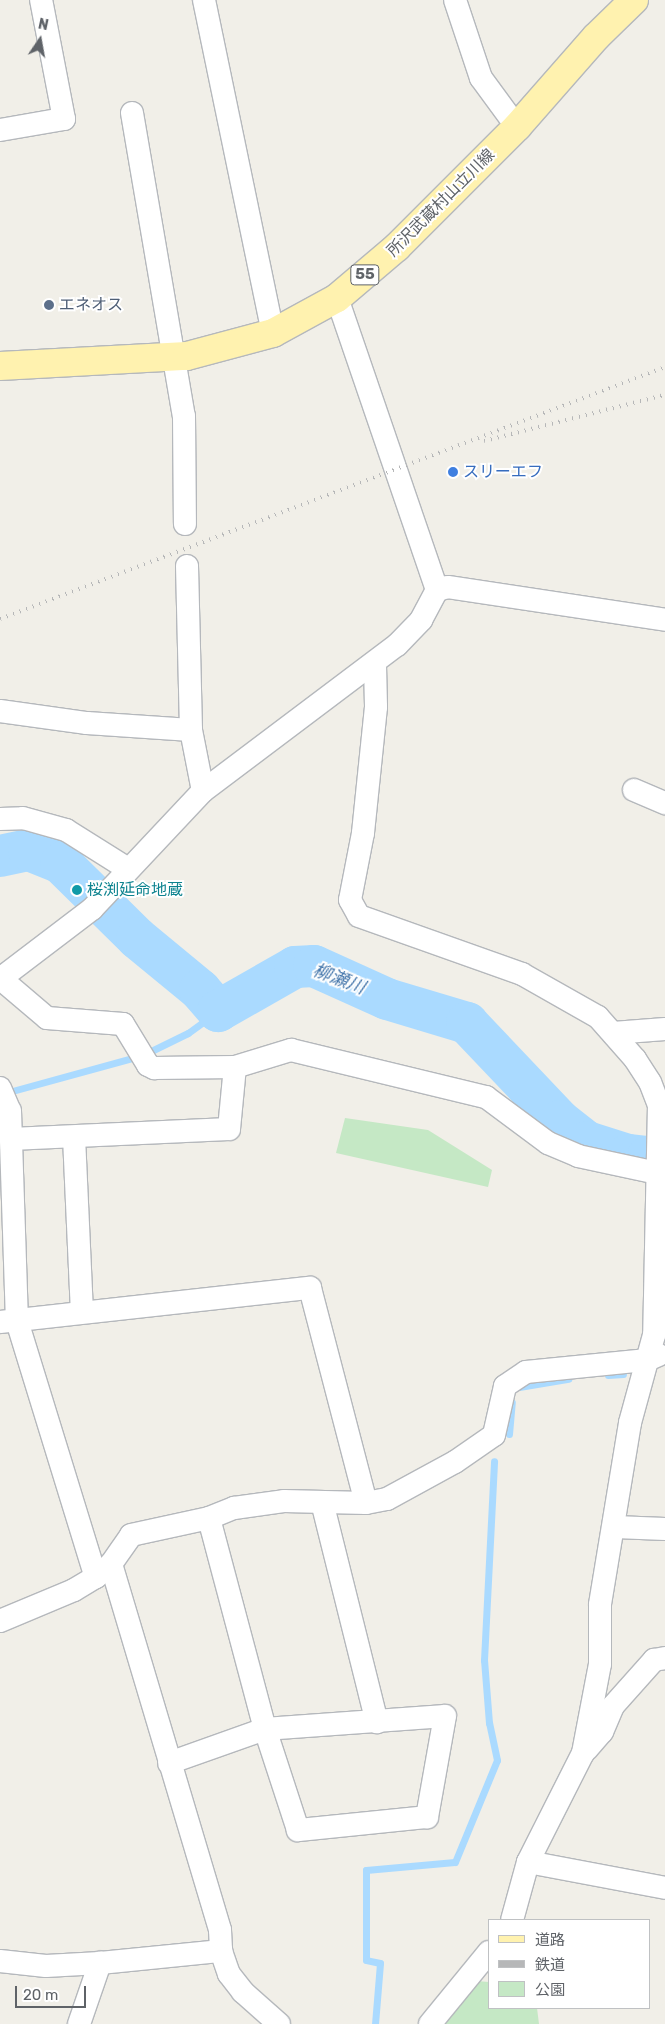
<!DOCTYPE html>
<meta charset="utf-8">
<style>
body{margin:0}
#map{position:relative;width:665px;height:2024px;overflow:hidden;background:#f1efe8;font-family:Rubik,"Noto Sans JP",sans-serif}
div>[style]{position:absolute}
.green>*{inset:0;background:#c5e8c5}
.stream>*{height:7px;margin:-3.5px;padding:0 3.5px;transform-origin:3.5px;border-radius:3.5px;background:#aadaff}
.river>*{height:42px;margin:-21px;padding:0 21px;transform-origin:21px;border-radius:21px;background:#aadaff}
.roads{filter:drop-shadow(1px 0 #b5b8bc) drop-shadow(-1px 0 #b5b8bc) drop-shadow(0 1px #b5b8bc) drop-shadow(0 -1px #b5b8bc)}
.minor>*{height:22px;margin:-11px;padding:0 11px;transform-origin:11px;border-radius:11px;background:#fff}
.primary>*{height:28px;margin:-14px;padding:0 14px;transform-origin:14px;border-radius:14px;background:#fff2af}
.rail>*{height:4px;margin-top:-2px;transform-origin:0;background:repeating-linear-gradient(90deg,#b6b7b8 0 1px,transparent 0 7px)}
.dots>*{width:14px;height:14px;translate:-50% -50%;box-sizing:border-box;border:2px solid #fff;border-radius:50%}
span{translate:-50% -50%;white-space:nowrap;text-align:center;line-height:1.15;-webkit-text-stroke:4px #fff;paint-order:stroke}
.shield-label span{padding:1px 4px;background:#fff;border:1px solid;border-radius:4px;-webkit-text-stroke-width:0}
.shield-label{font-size:15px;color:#5f6368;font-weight:700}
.street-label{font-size:16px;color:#5f6368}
.service-label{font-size:16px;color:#4e5e75}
.left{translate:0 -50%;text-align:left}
.shop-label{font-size:16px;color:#366cbe}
.culture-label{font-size:16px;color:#0d838f}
.water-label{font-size:18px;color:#4174aa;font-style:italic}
.legend{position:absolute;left:488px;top:1919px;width:162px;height:90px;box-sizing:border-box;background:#fff;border:1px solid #bfc1c3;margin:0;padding:6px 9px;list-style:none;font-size:15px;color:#5f6368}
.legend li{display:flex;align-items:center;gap:10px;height:25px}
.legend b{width:25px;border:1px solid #bfc1c3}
.north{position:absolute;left:15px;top:15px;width:50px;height:50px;-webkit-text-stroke:4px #fff;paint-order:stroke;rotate:12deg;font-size:14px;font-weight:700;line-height:20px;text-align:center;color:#5f6368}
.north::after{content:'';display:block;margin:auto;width:18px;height:22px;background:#5f6368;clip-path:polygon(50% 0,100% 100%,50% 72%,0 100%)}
.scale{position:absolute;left:15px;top:1986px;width:71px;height:22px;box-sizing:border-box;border:2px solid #5f6368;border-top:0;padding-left:6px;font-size:15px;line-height:18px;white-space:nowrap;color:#5f6368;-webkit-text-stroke:4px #fff;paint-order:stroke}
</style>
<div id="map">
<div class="green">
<div style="clip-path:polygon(345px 1118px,428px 1130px,492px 1170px,488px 1187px,336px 1153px)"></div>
<div style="clip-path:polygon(476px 1981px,489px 1982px,489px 2008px,537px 2008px,539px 2024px,440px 2024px)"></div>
</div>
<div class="stream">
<div style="left:5px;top:1093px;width:143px;rotate:-15.4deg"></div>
<div style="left:143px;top:1055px;width:50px;rotate:-26.1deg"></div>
<div style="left:188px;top:1033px;width:37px;rotate:-36deg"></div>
<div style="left:608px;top:1375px;width:15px;rotate:-4deg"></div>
<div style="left:519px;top:1387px;width:50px;rotate:-9.3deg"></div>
<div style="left:509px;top:1434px;width:32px;rotate:-85deg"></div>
<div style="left:375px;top:2024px;width:61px;rotate:-85.3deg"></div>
<div style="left:380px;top:1963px;width:14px;rotate:-168deg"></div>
<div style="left:366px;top:1960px;width:90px;rotate:-90deg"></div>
<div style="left:366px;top:1870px;width:89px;rotate:-5.1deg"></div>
<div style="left:455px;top:1862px;width:110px;rotate:-67.6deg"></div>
<div style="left:497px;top:1760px;width:38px;rotate:-102deg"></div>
<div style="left:489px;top:1723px;width:63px;rotate:-94.5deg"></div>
<div style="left:484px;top:1660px;width:199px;rotate:-87.1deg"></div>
</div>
<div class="river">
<div style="left:0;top:856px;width:30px;rotate:-12deg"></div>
<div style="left:29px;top:850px;width:35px;rotate:22deg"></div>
<div style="left:61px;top:863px;width:107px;rotate:44.6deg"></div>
<div style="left:137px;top:938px;width:82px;rotate:39.5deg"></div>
<div style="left:200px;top:990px;width:28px;rotate:49deg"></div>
<div style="left:218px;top:1011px;width:89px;rotate:-29.7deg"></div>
<div style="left:295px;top:967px;width:19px;rotate:-3deg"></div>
<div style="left:314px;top:966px;width:80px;rotate:24.3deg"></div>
<div style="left:387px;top:999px;width:84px;rotate:16.7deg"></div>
<div style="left:467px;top:1023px;width:135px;rotate:46.5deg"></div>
<div style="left:560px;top:1121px;width:34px;rotate:38deg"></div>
<div style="left:587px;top:1142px;width:43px;rotate:17.6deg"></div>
<div style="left:628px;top:1155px;width:20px;rotate:6deg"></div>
<div style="left:648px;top:1157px;width:17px;rotate:-13deg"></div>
</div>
<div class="roads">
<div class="minor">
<div style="left:204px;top:0;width:340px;rotate:78.3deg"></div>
<div style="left:455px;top:0;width:82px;rotate:71.6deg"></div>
<div style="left:481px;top:78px;width:61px;rotate:53.7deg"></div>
<div style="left:132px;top:113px;width:307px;rotate:80.3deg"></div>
<div style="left:184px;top:416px;width:108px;rotate:89.5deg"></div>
<div style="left:0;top:130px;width:65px;rotate:-9.8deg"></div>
<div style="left:64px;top:119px;width:121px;rotate:-100.9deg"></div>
<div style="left:187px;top:566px;width:164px;rotate:88.6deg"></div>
<div style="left:191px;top:730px;width:62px;rotate:78.9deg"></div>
<div style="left:437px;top:590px;width:11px;rotate:-15deg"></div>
<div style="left:448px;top:587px;width:219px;rotate:8.6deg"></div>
<div style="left:375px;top:665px;width:42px;rotate:88.6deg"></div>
<div style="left:376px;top:707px;width:127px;rotate:95.9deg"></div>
<div style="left:363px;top:833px;width:68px;rotate:101deg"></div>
<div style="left:350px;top:900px;width:18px;rotate:61deg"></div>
<div style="left:359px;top:916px;width:173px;rotate:19.6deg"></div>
<div style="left:522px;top:974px;width:87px;rotate:29.5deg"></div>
<div style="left:598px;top:1017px;width:56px;rotate:48.6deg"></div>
<div style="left:635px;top:1059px;width:27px;rotate:57deg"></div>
<div style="left:650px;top:1082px;width:25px;rotate:69deg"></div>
<div style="left:659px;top:1105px;width:230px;rotate:91.2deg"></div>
<div style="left:654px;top:1335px;width:91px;rotate:105.3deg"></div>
<div style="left:630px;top:1423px;width:184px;rotate:99.4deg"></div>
<div style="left:600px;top:1605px;width:59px;rotate:90deg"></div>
<div style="left:600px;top:1664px;width:91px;rotate:100.8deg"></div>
<div style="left:583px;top:1753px;width:122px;rotate:116.8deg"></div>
<div style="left:528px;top:1862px;width:60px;rotate:105.4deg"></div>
<div style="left:0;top:711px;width:88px;rotate:7.9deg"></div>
<div style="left:87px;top:723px;width:104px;rotate:3.9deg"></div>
<div style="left:634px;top:790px;width:34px;rotate:23deg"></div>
<div style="left:0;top:819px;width:23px;rotate:-2deg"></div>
<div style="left:23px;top:818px;width:45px;rotate:15.6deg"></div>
<div style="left:66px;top:830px;width:73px;rotate:32.2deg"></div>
<div style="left:0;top:979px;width:116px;rotate:-37.3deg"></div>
<div style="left:92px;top:909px;width:162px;rotate:-46.8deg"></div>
<div style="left:203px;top:791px;width:243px;rotate:-37deg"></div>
<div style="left:397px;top:645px;width:35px;rotate:-46deg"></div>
<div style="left:421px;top:620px;width:34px;rotate:-62deg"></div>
<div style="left:437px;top:590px;width:309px;rotate:-108.9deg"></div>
<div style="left:1px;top:979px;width:60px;rotate:40.3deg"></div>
<div style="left:47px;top:1018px;width:76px;rotate:4.5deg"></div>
<div style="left:123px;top:1024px;width:48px;rotate:58.6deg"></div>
<div style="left:148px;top:1065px;width:7px;rotate:27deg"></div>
<div style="left:154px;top:1068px;width:81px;rotate:-0.7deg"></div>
<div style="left:235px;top:1067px;width:59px;rotate:-16.9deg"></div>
<div style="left:291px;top:1050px;width:201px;rotate:13.6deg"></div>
<div style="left:486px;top:1097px;width:77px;rotate:36.6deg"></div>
<div style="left:548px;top:1143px;width:33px;rotate:23deg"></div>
<div style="left:578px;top:1156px;width:81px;rotate:12.1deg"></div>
<div style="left:657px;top:1173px;width:8px;rotate:-14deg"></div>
<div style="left:613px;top:1033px;width:52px;rotate:-4.4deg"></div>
<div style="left:0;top:1088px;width:25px;rotate:67deg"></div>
<div style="left:10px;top:1111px;width:210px;rotate:88.1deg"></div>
<div style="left:17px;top:1321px;width:268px;rotate:72.9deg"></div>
<div style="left:74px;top:1137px;width:175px;rotate:87.4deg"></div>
<div style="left:11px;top:1139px;width:218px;rotate:-2.6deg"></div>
<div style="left:229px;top:1129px;width:62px;rotate:-84.5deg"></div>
<div style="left:0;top:1322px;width:312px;rotate:-6.3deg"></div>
<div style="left:310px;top:1288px;width:222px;rotate:75.4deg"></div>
<div style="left:322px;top:1502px;width:227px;rotate:76deg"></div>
<div style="left:615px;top:1527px;width:50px;rotate:2.3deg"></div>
<div style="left:111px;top:1564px;width:382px;rotate:73.4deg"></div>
<div style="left:220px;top:1930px;width:21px;rotate:87deg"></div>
<div style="left:221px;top:1951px;width:24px;rotate:71deg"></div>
<div style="left:229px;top:1974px;width:23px;rotate:52deg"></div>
<div style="left:243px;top:1992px;width:48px;rotate:41.6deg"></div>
<div style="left:0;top:1621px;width:80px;rotate:-22.7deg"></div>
<div style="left:74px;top:1590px;width:26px;rotate:-31deg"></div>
<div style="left:96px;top:1577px;width:20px;rotate:-41deg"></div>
<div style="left:111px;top:1564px;width:35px;rotate:-55deg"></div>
<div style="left:131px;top:1535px;width:80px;rotate:-12.3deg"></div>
<div style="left:209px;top:1518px;width:27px;rotate:-22deg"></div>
<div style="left:234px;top:1508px;width:50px;rotate:-8deg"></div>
<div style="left:284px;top:1501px;width:82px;rotate:1.4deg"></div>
<div style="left:366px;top:1503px;width:21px;rotate:-11deg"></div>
<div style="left:387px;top:1499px;width:77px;rotate:-28.6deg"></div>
<div style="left:455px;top:1462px;width:47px;rotate:-34.7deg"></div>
<div style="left:494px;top:1435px;width:50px;rotate:-77.3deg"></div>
<div style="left:505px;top:1386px;width:25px;rotate:-34deg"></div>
<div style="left:526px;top:1372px;width:122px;rotate:-5.7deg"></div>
<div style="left:647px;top:1360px;width:13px;rotate:-23deg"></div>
<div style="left:587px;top:1749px;width:23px;rotate:-49deg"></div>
<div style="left:602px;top:1732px;width:28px;rotate:-67deg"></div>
<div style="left:613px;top:1706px;width:62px;rotate:-48.3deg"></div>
<div style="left:654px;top:1660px;width:11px;rotate:-10deg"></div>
<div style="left:169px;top:1763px;width:102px;rotate:-19.5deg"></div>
<div style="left:265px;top:1729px;width:180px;rotate:-4.1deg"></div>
<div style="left:445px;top:1716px;width:103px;rotate:100.1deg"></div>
<div style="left:427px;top:1817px;width:130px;rotate:174.2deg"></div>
<div style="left:298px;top:1830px;width:106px;rotate:-108.1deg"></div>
<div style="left:265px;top:1729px;width:218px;rotate:-104.9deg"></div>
<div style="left:528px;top:1862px;width:139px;rotate:10.7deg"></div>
<div style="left:0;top:1961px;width:46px;rotate:6.2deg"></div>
<div style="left:46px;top:1966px;width:54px;rotate:-3.2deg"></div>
<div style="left:100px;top:1963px;width:122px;rotate:-5.7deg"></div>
<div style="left:79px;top:2024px;width:65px;rotate:-71deg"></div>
<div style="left:430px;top:2024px;width:93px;rotate:-50.7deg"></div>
</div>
<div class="primary">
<div style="left:0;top:366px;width:187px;rotate:-3.1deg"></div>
<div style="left:187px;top:356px;width:89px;rotate:-15deg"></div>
<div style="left:273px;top:333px;width:73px;rotate:-28.7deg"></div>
<div style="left:337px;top:298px;width:79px;rotate:-40.4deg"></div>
<div style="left:397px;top:247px;width:170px;rotate:-45deg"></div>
<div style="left:517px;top:127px;width:120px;rotate:-48.7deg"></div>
<div style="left:596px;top:37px;width:53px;rotate:-44.2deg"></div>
</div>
</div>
<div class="rail">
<div style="left:484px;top:441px;width:187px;rotate:-14.3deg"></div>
<div style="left:0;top:619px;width:711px;rotate:-20.75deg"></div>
</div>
<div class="dots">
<div style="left:49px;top:305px;background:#5c6f8a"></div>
<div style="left:453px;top:472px;background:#3f7fe0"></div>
<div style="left:77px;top:890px;background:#0f9aa8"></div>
</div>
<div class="shield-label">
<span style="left:365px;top:275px">55</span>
</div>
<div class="street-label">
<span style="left:441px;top:203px;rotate:-45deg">所沢武蔵村山立川線</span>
</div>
<div class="service-label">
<span class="left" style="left:59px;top:305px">エネオス</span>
</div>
<div class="shop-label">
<span class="left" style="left:463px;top:472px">スリーエフ</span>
</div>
<div class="culture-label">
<span class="left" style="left:87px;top:890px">桜渕延命地蔵</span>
</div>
<div class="water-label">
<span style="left:339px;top:979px;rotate:21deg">柳瀬川</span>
</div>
<ul class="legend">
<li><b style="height:6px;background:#fff2af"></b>道路</li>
<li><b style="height:6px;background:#b6b7b8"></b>鉄道</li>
<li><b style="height:14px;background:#c5e8c5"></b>公園</li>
</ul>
<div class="north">N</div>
<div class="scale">20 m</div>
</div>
